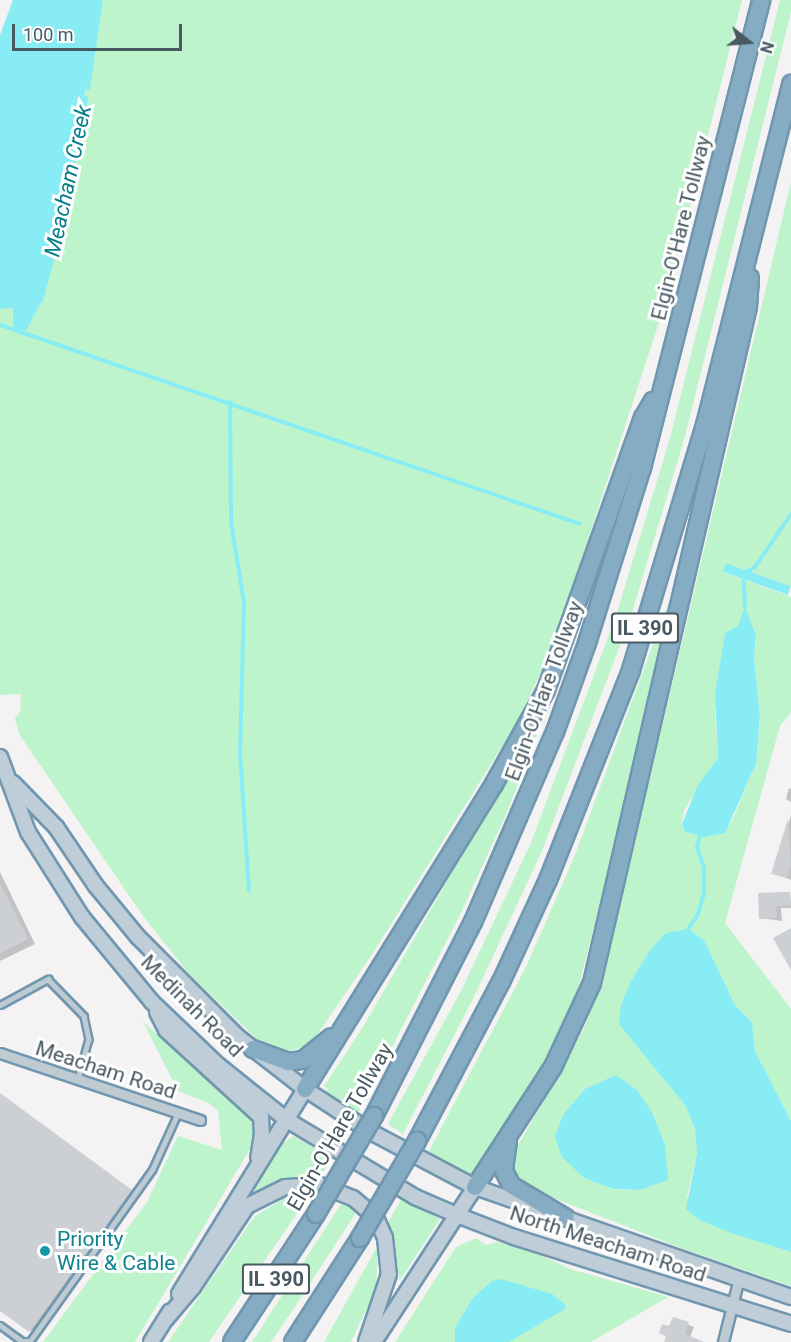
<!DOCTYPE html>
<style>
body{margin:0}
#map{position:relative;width:791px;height:1342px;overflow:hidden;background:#f4f2f2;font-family:Roboto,sans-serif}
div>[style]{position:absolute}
.green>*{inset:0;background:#bef4cc}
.water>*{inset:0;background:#88ecf4;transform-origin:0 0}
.shadow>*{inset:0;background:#0003}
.stream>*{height:4px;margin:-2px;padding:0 2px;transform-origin:2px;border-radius:2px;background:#88ecf4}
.building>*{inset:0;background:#ccd0d5}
.roads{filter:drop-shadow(2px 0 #7197b0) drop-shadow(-2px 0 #7197b0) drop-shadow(0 2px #7197b0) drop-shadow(0 -2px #7197b0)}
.service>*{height:4.5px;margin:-2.25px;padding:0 2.25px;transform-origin:2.25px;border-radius:2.25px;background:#bfcbd2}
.minor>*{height:9px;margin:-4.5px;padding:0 4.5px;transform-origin:4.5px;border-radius:4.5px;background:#bfcbd2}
.secondary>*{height:14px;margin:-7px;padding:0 7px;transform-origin:7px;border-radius:7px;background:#becdd7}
.motorway>*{height:16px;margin:-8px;padding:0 8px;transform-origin:8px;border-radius:8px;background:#86acc4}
.bridges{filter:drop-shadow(2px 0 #7197b0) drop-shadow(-2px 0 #7197b0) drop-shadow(0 2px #7197b0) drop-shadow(0 -2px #7197b0)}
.motorway-bridge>*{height:16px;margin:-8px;padding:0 8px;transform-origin:8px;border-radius:8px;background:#86acc4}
.dots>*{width:16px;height:16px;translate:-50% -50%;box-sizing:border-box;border:3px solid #fff;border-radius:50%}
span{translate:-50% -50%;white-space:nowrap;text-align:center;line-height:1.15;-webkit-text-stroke:6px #fff;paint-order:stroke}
.shield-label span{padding:2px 4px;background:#fff;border:2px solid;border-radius:4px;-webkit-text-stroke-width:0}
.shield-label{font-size:20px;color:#485962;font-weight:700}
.street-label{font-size:21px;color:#485962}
.culture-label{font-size:21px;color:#0d838f}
.left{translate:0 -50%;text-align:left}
.water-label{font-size:22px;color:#057e89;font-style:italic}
.north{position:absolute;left:719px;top:12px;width:60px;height:60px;-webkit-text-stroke:4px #fff;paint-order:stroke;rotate:107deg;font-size:16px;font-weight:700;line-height:24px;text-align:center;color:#485962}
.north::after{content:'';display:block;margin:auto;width:21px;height:27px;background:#485962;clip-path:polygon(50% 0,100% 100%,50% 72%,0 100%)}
.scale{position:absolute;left:12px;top:24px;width:170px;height:27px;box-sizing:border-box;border:3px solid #485962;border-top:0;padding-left:8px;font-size:18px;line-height:21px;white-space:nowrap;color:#485962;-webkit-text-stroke:4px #fff;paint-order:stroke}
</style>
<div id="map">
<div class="green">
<div style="clip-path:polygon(101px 0,742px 0,667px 298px,552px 649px,516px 724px,373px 953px,317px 1035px,309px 1044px,291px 1051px,276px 1050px,257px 1039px,190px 975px,143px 916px,19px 734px,15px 718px,20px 712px,21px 694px,0 695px,0 309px,13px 308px)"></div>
<div style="clip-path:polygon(780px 0,791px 0,791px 12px,684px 440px,630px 619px,542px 851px,474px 997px,403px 1134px,388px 1124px,461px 991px,530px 845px,616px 616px,670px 438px)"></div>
<div style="clip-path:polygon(evenodd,791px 182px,791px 587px,726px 563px,724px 572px,791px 597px,791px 712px,780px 726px,725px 923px,791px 1009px,791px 1121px,755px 1051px,752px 1022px,735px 1005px,704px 940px,665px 1079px,685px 1105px,695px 1129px,697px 1153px,687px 1197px,731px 1233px,791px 1252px,791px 1286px,681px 1248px,536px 1191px,517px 1176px,512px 1156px,584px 1029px,603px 976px,791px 182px,745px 609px,756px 635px,754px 658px,760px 716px,756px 764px,731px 823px,685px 832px,682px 824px,684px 810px,718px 758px,715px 711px,725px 633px,738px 626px,745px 609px,791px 182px,638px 1091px,652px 1112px,665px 1145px,640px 1190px,616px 1190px,584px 1178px,638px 1091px)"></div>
<div style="clip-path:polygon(672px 593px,676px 595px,646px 727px,574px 1004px,539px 1073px,475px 1174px,471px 1174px,428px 1153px,526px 967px,575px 855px)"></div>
<div style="clip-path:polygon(533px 732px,537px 735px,507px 812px,460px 915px,358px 1113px,325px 1093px,328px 1089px,324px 1086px,363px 1027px)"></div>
<div style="clip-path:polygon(143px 1022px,244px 1108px,255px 1129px,253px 1144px,135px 1342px,43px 1342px,147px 1202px,178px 1136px,222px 1150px,218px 1111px,209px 1103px,178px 1091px)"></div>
<div style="clip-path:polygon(293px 1136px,332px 1158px,321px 1176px,284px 1178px,254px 1192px,282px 1144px)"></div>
<div style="clip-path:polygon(311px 1193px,209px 1342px,168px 1342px,254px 1217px,284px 1198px)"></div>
<div style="clip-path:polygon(402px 1198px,440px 1219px,400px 1280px,386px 1226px)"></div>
<div style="clip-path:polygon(343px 1201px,357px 1211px,294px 1308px,271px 1342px,252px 1342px)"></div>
<div style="clip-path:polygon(476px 1238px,486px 1245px,497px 1242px,538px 1254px,570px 1269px,668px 1297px,591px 1342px,395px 1342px,456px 1247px)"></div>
<div style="clip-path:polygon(378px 1245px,376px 1289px,351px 1342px,324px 1342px)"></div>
</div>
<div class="water">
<div style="clip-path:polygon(13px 0,101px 0,63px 218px,42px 300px,26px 331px,13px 328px,13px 308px,0 309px,0 35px)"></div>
<div style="left:726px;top:563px;width:69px;height:9px;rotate:20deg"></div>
<div style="clip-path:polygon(745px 607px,756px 635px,754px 658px,760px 716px,756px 764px,725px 833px,705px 837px,685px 832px,682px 824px,698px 785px,718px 758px,715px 694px,725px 633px,738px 626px)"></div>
<div style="clip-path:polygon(688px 929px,704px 940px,735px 1005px,752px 1022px,755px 1051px,791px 1121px,791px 1252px,731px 1233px,699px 1220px,686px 1209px,697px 1153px,695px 1129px,685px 1105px,619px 1024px,621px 1005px,631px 981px,651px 949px,666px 933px)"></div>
<div style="clip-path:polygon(616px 1075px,638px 1091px,652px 1112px,665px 1145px,668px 1180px,640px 1190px,613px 1189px,584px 1178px,562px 1157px,555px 1137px,563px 1115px,585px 1089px)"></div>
<div style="clip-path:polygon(501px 1279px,552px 1294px,565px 1304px,565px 1309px,509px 1342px,455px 1342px,455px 1328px,472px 1299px,492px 1281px)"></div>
</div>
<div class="shadow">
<div style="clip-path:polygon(789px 788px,791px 789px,791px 802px,786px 799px)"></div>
<div style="clip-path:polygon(791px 815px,791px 880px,773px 873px)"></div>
<div style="clip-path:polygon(0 872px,35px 944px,0 961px)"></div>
<div style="clip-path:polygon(790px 893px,791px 908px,781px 908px,782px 921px,760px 918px)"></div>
<div style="clip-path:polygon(0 1094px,137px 1194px,36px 1334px,0 1309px)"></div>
<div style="clip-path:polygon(674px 1319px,694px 1327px,690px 1337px,669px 1342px)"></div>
</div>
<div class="stream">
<div style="left:88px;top:88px;width:89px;rotate:-81.6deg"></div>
<div style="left:41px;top:301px;width:86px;rotate:-75.2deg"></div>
<div style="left:63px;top:218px;width:122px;rotate:-79.1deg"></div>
<div style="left:0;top:325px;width:613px;rotate:18.94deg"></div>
<div style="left:230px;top:401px;width:122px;rotate:89.5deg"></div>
<div style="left:231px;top:523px;width:80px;rotate:80.7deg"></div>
<div style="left:244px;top:602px;width:151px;rotate:91.5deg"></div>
<div style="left:240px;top:753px;width:138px;rotate:86.3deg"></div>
<div style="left:745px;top:607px;width:33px;rotate:-93deg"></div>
<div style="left:743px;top:574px;width:14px;rotate:-30deg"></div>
<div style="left:755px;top:567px;width:64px;rotate:-55.8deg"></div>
<div style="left:688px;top:929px;width:18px;rotate:-56deg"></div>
<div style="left:698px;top:914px;width:22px;rotate:-74deg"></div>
<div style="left:704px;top:893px;width:26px;rotate:-90deg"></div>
<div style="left:704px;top:867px;width:20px;rotate:-110deg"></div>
<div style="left:697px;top:848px;width:13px;rotate:-77deg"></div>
</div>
<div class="building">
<div style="clip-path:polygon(788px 819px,791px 865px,787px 878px,771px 874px)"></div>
<div style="clip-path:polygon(0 883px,28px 939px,0 953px)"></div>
<div style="clip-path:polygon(785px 892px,790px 892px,791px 905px,776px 906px,777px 918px,759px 919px,758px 893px)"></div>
<div style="clip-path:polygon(791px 928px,791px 970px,773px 938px)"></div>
<div style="clip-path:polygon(0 1093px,132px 1190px,29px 1332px,0 1311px)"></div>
<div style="clip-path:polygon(673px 1317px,689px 1322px,685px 1334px,704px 1342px,664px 1342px,666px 1336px,659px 1333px,662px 1324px,669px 1326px)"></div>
</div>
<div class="roads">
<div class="service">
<div style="left:0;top:1005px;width:55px;rotate:-28.4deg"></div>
<div style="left:48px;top:979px;width:52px;rotate:45.8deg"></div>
<div style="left:84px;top:1016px;width:24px;rotate:78deg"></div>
<div style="left:89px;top:1039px;width:41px;rotate:105.4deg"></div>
<div style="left:0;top:1325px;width:27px;rotate:36deg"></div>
<div style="left:22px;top:1341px;width:8px"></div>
<div style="left:30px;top:1341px;width:210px;rotate:-54.5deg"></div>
<div style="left:152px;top:1170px;width:63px;rotate:-65.5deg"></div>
</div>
<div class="minor">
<div style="left:0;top:1053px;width:211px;rotate:18.5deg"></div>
<div style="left:723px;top:1342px;width:66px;rotate:-76deg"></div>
</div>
<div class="secondary">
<div style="left:0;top:757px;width:80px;rotate:69.5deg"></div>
<div style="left:28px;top:832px;width:101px;rotate:57.6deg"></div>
<div style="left:82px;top:917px;width:110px;rotate:50.5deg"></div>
<div style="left:152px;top:1002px;width:91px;rotate:43.7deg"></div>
<div style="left:218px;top:1065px;width:88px;rotate:38.6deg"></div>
<div style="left:287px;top:1120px;width:149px;rotate:31deg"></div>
<div style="left:415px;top:1197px;width:46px;rotate:23.2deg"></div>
<div style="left:457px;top:1215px;width:61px;rotate:21.1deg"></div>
<div style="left:514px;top:1237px;width:290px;rotate:17.4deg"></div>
<div style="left:13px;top:783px;width:62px;rotate:45.7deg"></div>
<div style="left:56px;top:827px;width:71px;rotate:55.9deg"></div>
<div style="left:96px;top:886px;width:66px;rotate:50.5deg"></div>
<div style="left:138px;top:937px;width:141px;rotate:45deg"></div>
<div style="left:238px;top:1037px;width:85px;rotate:37.8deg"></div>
<div style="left:305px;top:1089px;width:79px;rotate:33.1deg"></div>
<div style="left:371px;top:1132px;width:118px;rotate:27.9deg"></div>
<div style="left:475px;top:1187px;width:335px;rotate:19.2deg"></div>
<div style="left:157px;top:1012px;width:20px;rotate:63deg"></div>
<div style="left:166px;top:1030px;width:129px;rotate:42.5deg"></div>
<div style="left:261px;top:1117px;width:17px;rotate:87deg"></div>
<div style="left:262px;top:1134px;width:24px;rotate:99deg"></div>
<div style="left:179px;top:1294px;width:241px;rotate:-58.4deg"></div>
<div style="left:166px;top:1319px;width:42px;rotate:-49.8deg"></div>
<div style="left:193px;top:1287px;width:97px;rotate:-56.3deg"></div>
<div style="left:247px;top:1206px;width:42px;rotate:-26.6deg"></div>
<div style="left:285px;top:1187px;width:35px;rotate:-3deg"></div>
<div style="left:320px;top:1185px;width:35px;rotate:22deg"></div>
<div style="left:353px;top:1198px;width:16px;rotate:40deg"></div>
<div style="left:365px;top:1208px;width:19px;rotate:47deg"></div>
<div style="left:378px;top:1222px;width:17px;rotate:66deg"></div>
<div style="left:385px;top:1238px;width:36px;rotate:84deg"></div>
<div style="left:389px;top:1274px;width:72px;rotate:108.7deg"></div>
<div style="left:151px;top:1342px;width:36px;rotate:-58deg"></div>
<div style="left:374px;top:1342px;width:185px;rotate:-56.9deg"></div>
</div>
<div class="motorway">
<div style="left:253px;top:1049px;width:37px;rotate:20deg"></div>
<div style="left:288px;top:1062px;width:15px;rotate:-8deg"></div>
<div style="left:303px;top:1060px;width:36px;rotate:-39deg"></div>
<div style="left:305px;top:1089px;width:359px;rotate:-58.2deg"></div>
<div style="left:494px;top:784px;width:107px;rotate:-61deg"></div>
<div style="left:546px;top:690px;width:289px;rotate:-70.4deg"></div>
<div style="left:643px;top:418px;width:20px;rotate:-60deg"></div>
<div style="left:374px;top:1116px;width:218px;rotate:-63deg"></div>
<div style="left:473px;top:922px;width:207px;rotate:-66.7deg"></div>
<div style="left:555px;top:732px;width:95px;rotate:-70.2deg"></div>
<div style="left:587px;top:643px;width:183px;rotate:-72.6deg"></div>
<div style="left:642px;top:468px;width:483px;rotate:-75.7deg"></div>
<div style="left:417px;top:1141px;width:180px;rotate:-62.2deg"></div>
<div style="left:501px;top:982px;width:112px;rotate:-65.3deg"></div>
<div style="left:548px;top:880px;width:226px;rotate:-68.4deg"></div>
<div style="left:631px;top:670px;width:256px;rotate:-73.2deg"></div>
<div style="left:705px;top:425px;width:352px;rotate:-75.8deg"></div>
<div style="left:508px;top:1141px;width:30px;rotate:98deg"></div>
<div style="left:504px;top:1171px;width:16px;rotate:63deg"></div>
<div style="left:511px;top:1185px;width:64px;rotate:31deg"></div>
<div style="left:475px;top:1187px;width:143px;rotate:-57deg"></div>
<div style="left:553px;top:1067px;width:93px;rotate:-65.1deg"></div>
<div style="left:592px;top:983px;width:694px;rotate:-77.01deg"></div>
<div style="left:748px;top:307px;width:29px;rotate:-86deg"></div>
<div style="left:232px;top:1342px;width:153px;rotate:-56.7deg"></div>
<div style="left:293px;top:1342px;width:124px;rotate:-57.2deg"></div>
</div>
</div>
<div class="bridges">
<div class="motorway-bridge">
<div style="left:316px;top:1214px;width:114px;rotate:-59.4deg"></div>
<div style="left:360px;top:1238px;width:113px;rotate:-59.6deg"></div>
</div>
</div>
<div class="dots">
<div style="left:45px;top:1251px;background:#0f9aa8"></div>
</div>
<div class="shield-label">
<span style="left:645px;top:628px">IL 390</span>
<span style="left:276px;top:1279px">IL 390</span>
</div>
<div class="street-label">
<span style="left:681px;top:228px;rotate:-76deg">Elgin-O'Hare Tollway</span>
<span style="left:544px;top:691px;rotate:-70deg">Elgin-O'Hare Tollway</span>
<span style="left:192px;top:1006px;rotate:45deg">Medinah Road</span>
<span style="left:106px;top:1070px;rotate:18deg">Meacham Road</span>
<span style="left:340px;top:1127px;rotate:-60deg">Elgin-O'Hare Tollway</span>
<span style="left:608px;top:1244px;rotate:18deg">North Meacham Road</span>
</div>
<div class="culture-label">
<span class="left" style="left:57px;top:1251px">Priority<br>Wire &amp; Cable</span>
</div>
<div class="water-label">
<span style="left:68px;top:181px;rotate:-78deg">Meacham Creek</span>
</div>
<div class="north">N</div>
<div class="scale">100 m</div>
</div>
